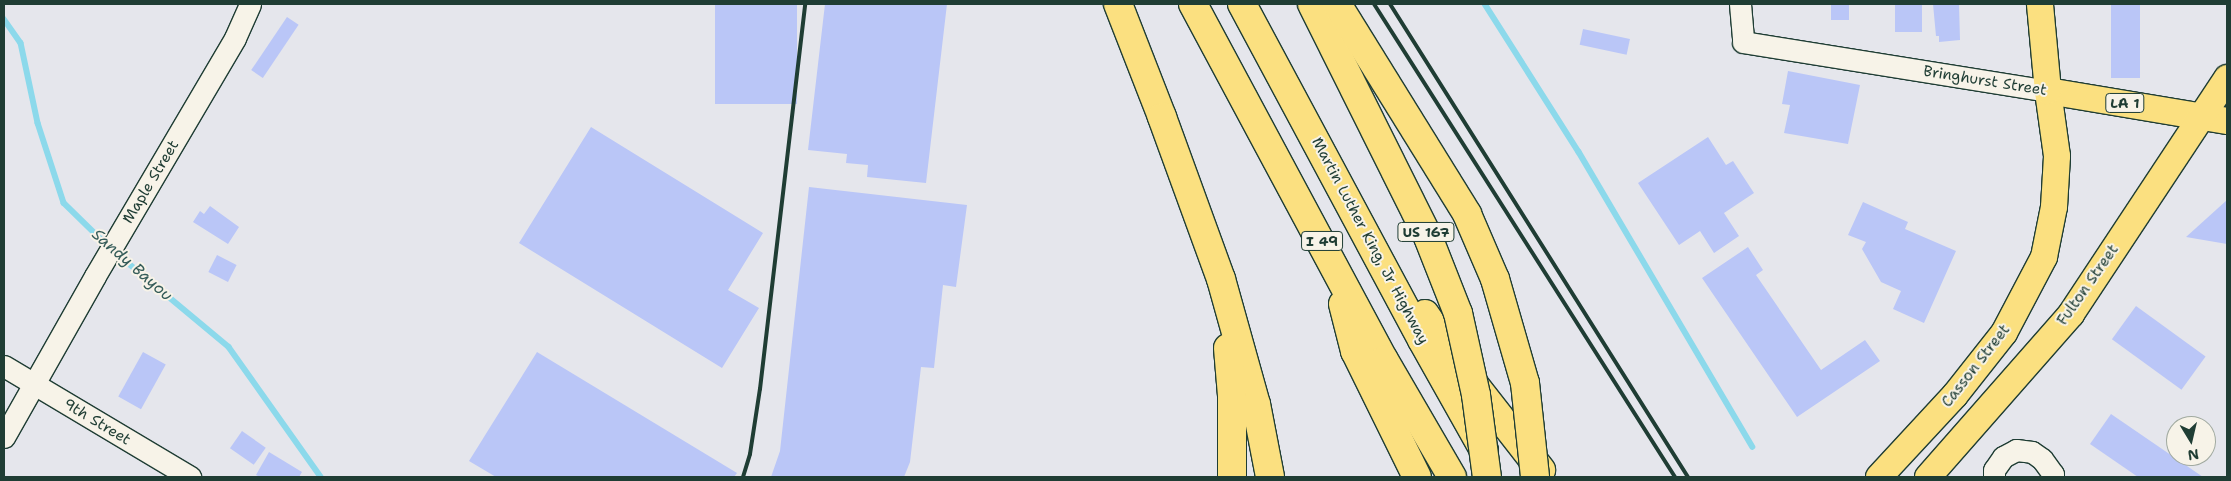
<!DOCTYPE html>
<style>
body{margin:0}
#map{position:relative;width:2231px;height:481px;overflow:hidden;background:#e5e6ec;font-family:"Shantell Sans",sans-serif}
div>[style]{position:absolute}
.stream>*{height:5.5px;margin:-2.75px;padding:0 2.75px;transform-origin:2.75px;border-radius:2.75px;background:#8cd9eb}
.building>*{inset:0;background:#bac6f7;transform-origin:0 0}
.roads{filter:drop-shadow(1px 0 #1f3d34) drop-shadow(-1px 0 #1f3d34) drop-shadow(0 1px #1f3d34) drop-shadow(0 -1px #1f3d34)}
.minor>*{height:21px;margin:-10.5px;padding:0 10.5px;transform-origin:10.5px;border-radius:10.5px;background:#f7f3e8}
.major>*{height:26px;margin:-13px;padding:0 13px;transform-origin:13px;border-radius:13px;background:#fbe080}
.highway>*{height:28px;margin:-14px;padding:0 14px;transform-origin:14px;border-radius:14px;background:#fbe080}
.rail>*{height:4px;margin:-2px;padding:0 2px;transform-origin:2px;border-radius:2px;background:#1f3d34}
.bridges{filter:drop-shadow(1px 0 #1f3d34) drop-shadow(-1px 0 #1f3d34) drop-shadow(0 1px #1f3d34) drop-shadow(0 -1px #1f3d34)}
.highway-bridge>*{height:28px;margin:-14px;padding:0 14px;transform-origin:14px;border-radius:14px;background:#fbe080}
span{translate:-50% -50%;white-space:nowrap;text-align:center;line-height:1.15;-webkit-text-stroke:4px #f7f3e8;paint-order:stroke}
.shield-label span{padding:1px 4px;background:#f7f3e8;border:1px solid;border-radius:4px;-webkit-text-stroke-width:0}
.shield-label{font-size:14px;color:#1f3d34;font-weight:700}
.street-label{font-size:15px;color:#1f3d34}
.water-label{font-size:16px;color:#355c59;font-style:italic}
.frame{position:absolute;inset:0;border:5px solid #1f3d34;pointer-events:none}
.north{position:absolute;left:2166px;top:416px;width:50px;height:50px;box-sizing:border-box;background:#f7f3e8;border:1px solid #a1aaa0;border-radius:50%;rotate:171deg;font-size:14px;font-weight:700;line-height:20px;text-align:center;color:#1f3d34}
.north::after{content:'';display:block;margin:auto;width:18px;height:22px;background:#1f3d34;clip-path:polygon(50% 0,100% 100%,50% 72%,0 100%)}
</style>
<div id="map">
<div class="stream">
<div style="left:1485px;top:4px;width:175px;rotate:57.6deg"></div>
<div style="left:1579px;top:152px;width:342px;rotate:59.5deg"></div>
<div style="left:4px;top:19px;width:29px;rotate:55deg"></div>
<div style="left:21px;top:43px;width:82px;rotate:78deg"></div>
<div style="left:38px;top:123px;width:84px;rotate:72deg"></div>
<div style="left:64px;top:203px;width:62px;rotate:44.3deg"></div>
<div style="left:115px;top:252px;width:148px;rotate:39.8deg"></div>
<div style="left:229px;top:347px;width:159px;rotate:54.7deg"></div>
</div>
<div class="building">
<div style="left:715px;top:4px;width:82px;height:100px"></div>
<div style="clip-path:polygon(825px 4px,947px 4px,926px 183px,867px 177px,868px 165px,846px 163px,847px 154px,808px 150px)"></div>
<div style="left:1831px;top:4px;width:18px;height:16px"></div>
<div style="left:1895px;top:4px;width:27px;height:28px"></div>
<div style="clip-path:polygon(1933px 4px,1959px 4px,1960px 40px,1939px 42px,1939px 36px,1936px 36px)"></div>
<div style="left:2111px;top:4px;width:29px;height:74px"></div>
<div style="left:287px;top:17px;width:14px;height:64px;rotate:34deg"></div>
<div style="left:1583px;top:29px;width:48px;height:16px;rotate:12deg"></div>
<div style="clip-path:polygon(1788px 71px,1860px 85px,1848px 144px,1784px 133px,1790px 105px,1782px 104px)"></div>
<div style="clip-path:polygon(591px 127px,763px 233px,728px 290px,759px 308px,722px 368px,519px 243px)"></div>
<div style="clip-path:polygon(1708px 137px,1726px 165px,1733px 161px,1754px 193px,1724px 213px,1739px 236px,1714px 253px,1700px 231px,1679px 245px,1638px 183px)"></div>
<div style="clip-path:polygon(809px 187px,967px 205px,956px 287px,943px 285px,934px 368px,921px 367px,910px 462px,904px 477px,771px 477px,780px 451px)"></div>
<div style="clip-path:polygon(2227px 200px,2227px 244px,2186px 237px)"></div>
<div style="clip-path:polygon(1863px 202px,1908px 222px,1905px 229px,1956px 251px,1924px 323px,1893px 309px,1901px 291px,1881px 282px,1862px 249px,1866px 242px,1848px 235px)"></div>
<div style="clip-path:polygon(210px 206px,239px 227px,228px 244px,193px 222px,200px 211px,204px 214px)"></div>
<div style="clip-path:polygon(1748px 247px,1763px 270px,1756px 275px,1821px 370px,1865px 340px,1880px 361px,1797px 417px,1702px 278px)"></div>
<div style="left:217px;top:255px;width:22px;height:19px;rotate:27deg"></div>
<div style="left:2136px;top:306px;width:86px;height:41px;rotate:36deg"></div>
<div style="left:143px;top:352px;width:26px;height:51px;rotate:29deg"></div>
<div style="clip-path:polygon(537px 352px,737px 473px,734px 477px,496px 477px,469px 461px)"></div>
<div style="clip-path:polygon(2111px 414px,2203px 477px,2138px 477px,2090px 444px)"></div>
<div style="left:242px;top:431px;width:29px;height:21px;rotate:35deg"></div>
<div style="clip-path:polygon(269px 452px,302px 472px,299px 477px,260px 477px,256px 475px)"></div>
</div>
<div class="roads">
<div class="minor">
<div style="left:1740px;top:4px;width:38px;rotate:85deg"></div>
<div style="left:1743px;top:42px;width:309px;rotate:9.1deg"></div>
<div style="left:4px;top:366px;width:217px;rotate:30.8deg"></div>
<div style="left:4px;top:437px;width:185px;rotate:-60.5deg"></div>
<div style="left:95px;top:276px;width:276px;rotate:-59.5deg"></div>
<div style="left:235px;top:38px;width:37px;rotate:-66deg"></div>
<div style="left:1994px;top:477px;width:7px;rotate:-90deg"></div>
<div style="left:1994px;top:470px;width:16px;rotate:-55deg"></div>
<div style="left:2003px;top:457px;width:15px;rotate:-28deg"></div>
<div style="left:2016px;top:450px;width:16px;rotate:7deg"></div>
<div style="left:2032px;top:452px;width:12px;rotate:35deg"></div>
<div style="left:2042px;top:459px;width:19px;rotate:54deg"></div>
<div style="left:2053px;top:474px;width:3px;rotate:90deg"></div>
</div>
<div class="major">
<div style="left:2048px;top:91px;width:181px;rotate:9.5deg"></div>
<div style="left:1879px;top:477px;width:112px;rotate:-47.2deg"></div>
<div style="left:1955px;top:395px;width:79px;rotate:-51.7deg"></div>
<div style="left:2004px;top:333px;width:86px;rotate:-62.2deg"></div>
<div style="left:2044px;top:257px;width:51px;rotate:-78.7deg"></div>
<div style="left:2054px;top:207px;width:51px;rotate:-86.6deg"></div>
<div style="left:2057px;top:156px;width:66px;rotate:-97.9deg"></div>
<div style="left:2048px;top:91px;width:87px;rotate:-95.3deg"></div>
<div style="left:1928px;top:477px;width:217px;rotate:-48.7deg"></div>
<div style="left:2071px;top:314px;width:283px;rotate:-56.5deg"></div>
</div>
<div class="highway">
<div style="left:1118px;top:4px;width:121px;rotate:68.7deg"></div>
<div style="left:1162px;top:117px;width:172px;rotate:70deg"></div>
<div style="left:1221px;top:279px;width:130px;rotate:74.4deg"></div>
<div style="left:1256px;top:404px;width:74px;rotate:79.1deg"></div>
<div style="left:1193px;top:4px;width:404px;rotate:61.8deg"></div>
<div style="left:1384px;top:360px;width:135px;rotate:59.8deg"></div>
<div style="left:1242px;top:4px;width:381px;rotate:61.8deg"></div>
<div style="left:1422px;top:340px;width:126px;rotate:60.6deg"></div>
<div style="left:1343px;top:304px;width:49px;rotate:75.7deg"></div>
<div style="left:1355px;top:351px;width:140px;rotate:63.8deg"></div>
<div style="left:1425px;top:314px;width:68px;rotate:55.8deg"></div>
<div style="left:1463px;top:370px;width:127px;rotate:52deg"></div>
<div style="left:1228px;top:348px;width:48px;rotate:85.2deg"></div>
<div style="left:1232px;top:396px;width:81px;rotate:90deg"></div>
</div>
</div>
<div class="rail">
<div style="left:1374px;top:4px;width:561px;rotate:57.53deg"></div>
<div style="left:1390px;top:4px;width:559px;rotate:57.79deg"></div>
<div style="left:743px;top:477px;width:24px;rotate:-73deg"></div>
<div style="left:750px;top:454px;width:66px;rotate:-81.3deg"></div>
<div style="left:760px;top:389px;width:388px;rotate:-83.3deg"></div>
</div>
<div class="bridges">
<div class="highway-bridge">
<div style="left:1312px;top:4px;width:260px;rotate:63.5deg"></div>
<div style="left:1428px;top:237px;width:82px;rotate:68.5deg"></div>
<div style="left:1458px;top:313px;width:84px;rotate:77.6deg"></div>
<div style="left:1476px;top:395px;width:83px;rotate:82.4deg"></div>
<div style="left:1337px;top:4px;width:247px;rotate:58.2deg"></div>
<div style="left:1467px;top:214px;width:71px;rotate:66.7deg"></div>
<div style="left:1495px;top:279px;width:108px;rotate:73.9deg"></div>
<div style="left:1525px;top:383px;width:95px;rotate:83.9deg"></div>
</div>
</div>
<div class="shield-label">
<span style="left:2125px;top:103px">LA 1</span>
<span style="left:1426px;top:232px">US 167</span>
<span style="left:1322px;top:241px">I 49</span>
</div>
<div class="street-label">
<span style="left:1985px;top:81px;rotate:9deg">Bringhurst Street</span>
<span style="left:151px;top:182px;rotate:-59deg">Maple Street</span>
<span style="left:1370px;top:241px;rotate:62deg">Martin Luther King, Jr Highway</span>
<span style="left:2088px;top:285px;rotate:-55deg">Fulton Street</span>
<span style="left:1976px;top:366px;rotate:-52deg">Casson Street</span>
<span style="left:97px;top:422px;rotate:31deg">9th Street</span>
</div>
<div class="water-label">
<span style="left:132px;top:265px;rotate:41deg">Sandy Bayou</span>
</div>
<div class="frame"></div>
<div class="north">N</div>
</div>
